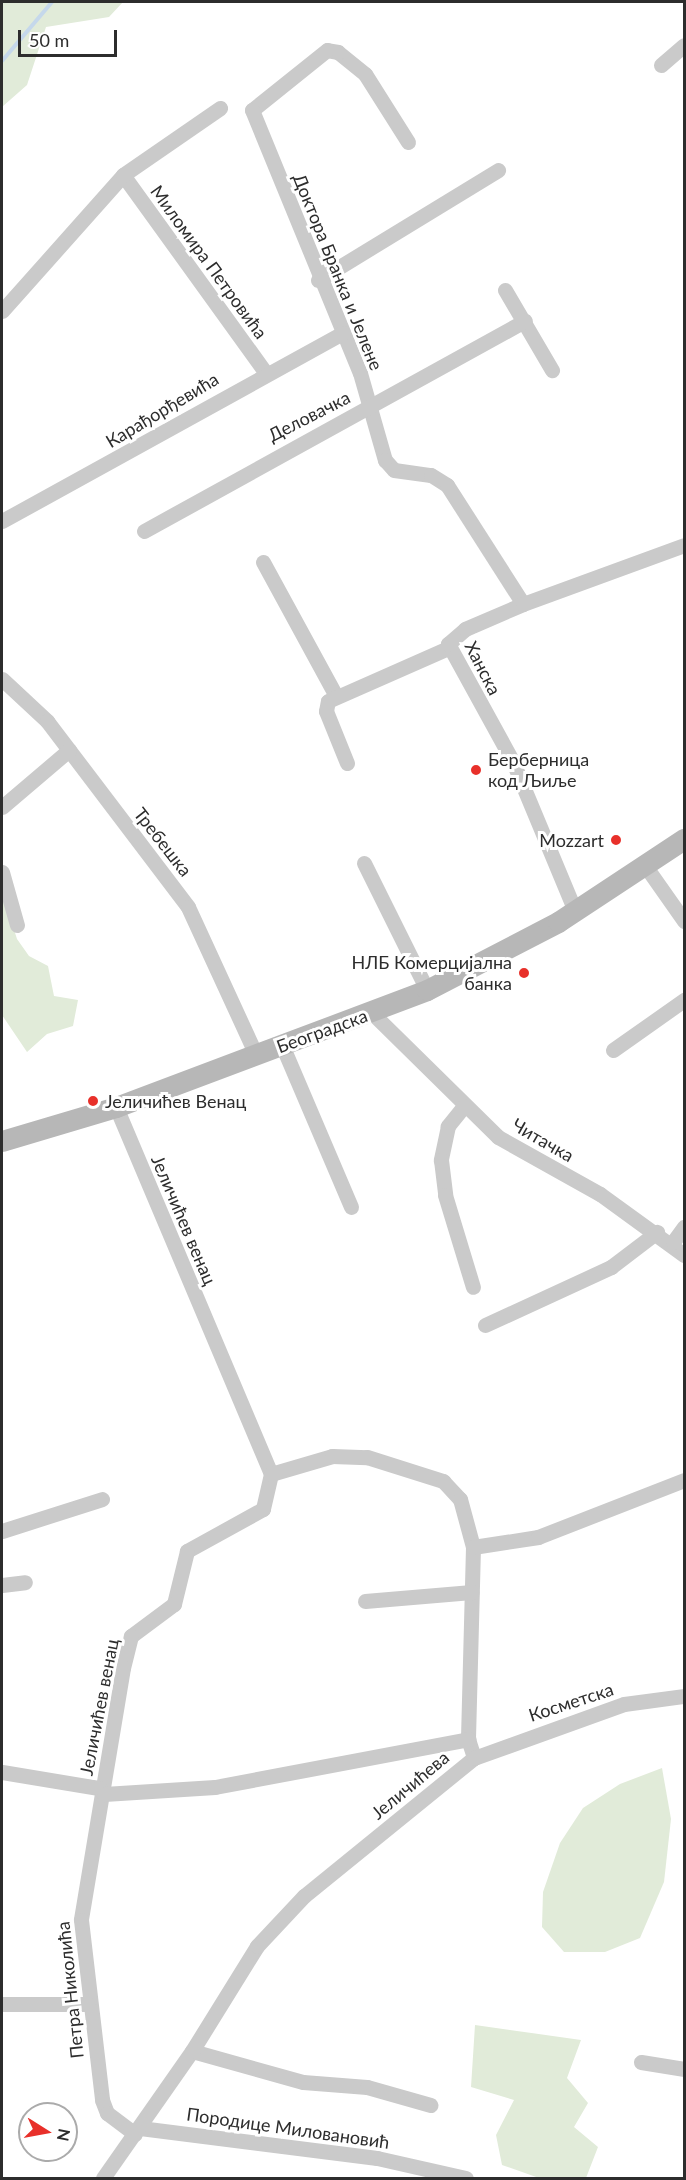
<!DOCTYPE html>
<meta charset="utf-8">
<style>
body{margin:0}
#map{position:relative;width:686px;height:2180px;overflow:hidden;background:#fff;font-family:Lato,sans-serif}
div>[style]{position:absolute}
.green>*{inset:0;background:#e1ebd9}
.stream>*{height:4px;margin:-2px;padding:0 2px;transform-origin:2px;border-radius:2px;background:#c5d8eb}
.minor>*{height:15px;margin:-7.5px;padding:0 7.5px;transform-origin:7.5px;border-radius:7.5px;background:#cacaca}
.secondary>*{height:21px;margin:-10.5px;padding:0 10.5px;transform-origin:10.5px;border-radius:10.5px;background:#b7b7b7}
.dots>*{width:16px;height:16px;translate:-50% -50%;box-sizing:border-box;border:3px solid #fff;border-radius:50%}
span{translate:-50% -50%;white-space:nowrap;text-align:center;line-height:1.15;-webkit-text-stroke:6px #fff;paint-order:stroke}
.street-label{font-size:18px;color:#2d2d2d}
.poi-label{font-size:18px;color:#2d2d2d}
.left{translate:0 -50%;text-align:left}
.right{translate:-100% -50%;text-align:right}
.frame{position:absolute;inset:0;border:3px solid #2d2d2d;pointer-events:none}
.north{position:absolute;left:18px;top:2102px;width:60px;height:60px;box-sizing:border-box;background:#fff;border:2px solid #ababab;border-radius:50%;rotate:101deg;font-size:16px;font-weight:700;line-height:24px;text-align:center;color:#2d2d2d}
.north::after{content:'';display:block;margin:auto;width:21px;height:27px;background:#e8302a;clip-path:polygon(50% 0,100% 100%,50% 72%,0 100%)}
.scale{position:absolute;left:18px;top:30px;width:99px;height:27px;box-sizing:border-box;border:3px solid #2d2d2d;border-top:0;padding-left:8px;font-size:18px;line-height:21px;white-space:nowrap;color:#2d2d2d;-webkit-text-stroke:4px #fff;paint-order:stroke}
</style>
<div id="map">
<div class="green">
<div style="clip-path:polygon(2px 2px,123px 2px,109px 17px,46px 27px,27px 85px,2px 107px)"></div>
<div style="clip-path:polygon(2px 892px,17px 939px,29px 956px,48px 966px,54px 996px,78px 1000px,73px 1026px,47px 1034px,27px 1052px,2px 1015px)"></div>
<div style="clip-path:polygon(662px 1768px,671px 1819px,664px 1882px,640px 1938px,605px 1952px,564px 1952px,542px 1927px,543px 1892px,560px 1843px,583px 1808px,620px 1784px)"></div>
<div style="clip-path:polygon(475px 2025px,581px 2040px,567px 2078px,588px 2103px,574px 2127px,598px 2147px,586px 2178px,539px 2178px,502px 2165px,496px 2135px,514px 2100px,471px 2087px)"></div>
</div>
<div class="stream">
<div style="left:2px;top:61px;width:77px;rotate:-49.7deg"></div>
</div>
<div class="minor">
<div style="left:661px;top:65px;width:30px;rotate:-41deg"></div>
<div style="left:408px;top:142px;width:80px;rotate:-122.3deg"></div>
<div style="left:365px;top:74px;width:35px;rotate:-141deg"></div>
<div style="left:338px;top:52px;width:11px;rotate:-170deg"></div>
<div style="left:327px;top:50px;width:96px;rotate:141.3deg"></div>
<div style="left:252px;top:110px;width:284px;rotate:67.7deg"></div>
<div style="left:360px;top:373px;width:91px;rotate:74deg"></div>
<div style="left:385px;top:460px;width:13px;rotate:48deg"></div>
<div style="left:394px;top:470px;width:37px;rotate:8deg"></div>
<div style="left:431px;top:475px;width:19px;rotate:32deg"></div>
<div style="left:447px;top:485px;width:141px;rotate:57.4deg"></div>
<div style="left:123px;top:175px;width:243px;rotate:54.2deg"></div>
<div style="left:318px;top:280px;width:211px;rotate:-31.4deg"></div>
<div style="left:505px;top:290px;width:93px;rotate:59.6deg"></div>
<div style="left:2px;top:311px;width:182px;rotate:-48.3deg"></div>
<div style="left:123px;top:175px;width:118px;rotate:-34.6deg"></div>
<div style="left:2px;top:521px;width:389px;rotate:-28.9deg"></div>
<div style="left:144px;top:531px;width:435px;rotate:-28.9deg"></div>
<div style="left:263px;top:562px;width:153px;rotate:61.4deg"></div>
<div style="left:2px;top:679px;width:62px;rotate:43deg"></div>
<div style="left:47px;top:721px;width:233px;rotate:52.8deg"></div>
<div style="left:188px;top:907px;width:163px;rotate:65.3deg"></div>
<div style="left:347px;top:763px;width:56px;rotate:-112deg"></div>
<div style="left:326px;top:711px;width:10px;rotate:-79deg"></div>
<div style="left:328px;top:701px;width:131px;rotate:-23.8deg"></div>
<div style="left:2px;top:807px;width:88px;rotate:-40.4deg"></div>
<div style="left:364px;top:863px;width:142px;rotate:63.6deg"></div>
<div style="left:644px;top:864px;width:70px;rotate:54.9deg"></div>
<div style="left:2px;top:872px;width:55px;rotate:74.2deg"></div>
<div style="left:575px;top:911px;width:161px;rotate:-112.6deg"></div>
<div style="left:513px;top:762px;width:135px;rotate:-118.8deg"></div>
<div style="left:448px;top:644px;width:23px;rotate:-41deg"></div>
<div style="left:465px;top:629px;width:63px;rotate:-23.3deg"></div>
<div style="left:523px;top:604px;width:171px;rotate:-20.1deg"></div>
<div style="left:372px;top:1013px;width:177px;rotate:44.5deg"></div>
<div style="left:498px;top:1137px;width:117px;rotate:29.2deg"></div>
<div style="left:600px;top:1194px;width:104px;rotate:36deg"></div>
<div style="left:282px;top:1045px;width:176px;rotate:66.9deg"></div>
<div style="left:613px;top:1050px;width:87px;rotate:-35.2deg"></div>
<div style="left:464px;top:1106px;width:26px;rotate:129deg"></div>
<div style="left:448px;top:1126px;width:35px;rotate:102deg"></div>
<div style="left:441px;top:1160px;width:35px;rotate:83deg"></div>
<div style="left:445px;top:1195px;width:96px;rotate:73.1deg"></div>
<div style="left:116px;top:1107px;width:398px;rotate:67.1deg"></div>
<div style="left:271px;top:1474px;width:36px;rotate:103deg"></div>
<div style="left:263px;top:1509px;width:87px;rotate:151.1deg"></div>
<div style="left:187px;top:1551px;width:55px;rotate:103.8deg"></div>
<div style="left:174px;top:1604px;width:54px;rotate:143.3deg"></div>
<div style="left:131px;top:1636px;width:33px;rotate:104deg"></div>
<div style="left:123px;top:1668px;width:255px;rotate:99.5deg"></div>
<div style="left:81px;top:1920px;width:181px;rotate:83.3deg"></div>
<div style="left:102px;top:2100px;width:14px;rotate:69deg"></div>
<div style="left:107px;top:2113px;width:35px;rotate:37deg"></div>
<div style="left:673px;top:1242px;width:19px;rotate:-54deg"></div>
<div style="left:485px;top:1325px;width:139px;rotate:-24.7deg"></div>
<div style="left:611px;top:1267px;width:58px;rotate:-37.3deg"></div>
<div style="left:271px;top:1474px;width:64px;rotate:-16.4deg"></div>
<div style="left:332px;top:1456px;width:35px;rotate:2deg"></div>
<div style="left:367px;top:1457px;width:80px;rotate:17.5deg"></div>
<div style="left:443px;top:1481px;width:25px;rotate:47deg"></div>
<div style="left:460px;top:1499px;width:50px;rotate:74.8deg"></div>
<div style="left:473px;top:1547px;width:192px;rotate:91.5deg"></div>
<div style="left:468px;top:1739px;width:20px;rotate:72deg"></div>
<div style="left:2px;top:1531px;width:105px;rotate:-17.7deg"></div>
<div style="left:473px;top:1547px;width:66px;rotate:-8.7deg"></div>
<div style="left:538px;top:1537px;width:157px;rotate:-21.3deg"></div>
<div style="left:2px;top:1585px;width:23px;rotate:-7deg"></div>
<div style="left:365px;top:1601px;width:107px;rotate:-4.8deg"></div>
<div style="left:2px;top:1772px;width:98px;rotate:9.4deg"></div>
<div style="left:99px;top:1788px;width:8px;rotate:50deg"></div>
<div style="left:104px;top:1794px;width:111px;rotate:-3.6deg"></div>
<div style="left:215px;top:1787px;width:258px;rotate:-10.7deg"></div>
<div style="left:2px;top:2004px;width:86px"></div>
<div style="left:192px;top:2051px;width:115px;rotate:15.6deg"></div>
<div style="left:303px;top:2082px;width:64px;rotate:4.5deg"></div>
<div style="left:367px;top:2087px;width:66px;rotate:15.9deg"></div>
<div style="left:641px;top:2062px;width:44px;rotate:9.2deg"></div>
<div style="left:140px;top:2128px;width:239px;rotate:7.2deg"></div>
<div style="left:377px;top:2158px;width:91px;rotate:12.7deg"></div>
<div style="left:103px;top:2178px;width:155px;rotate:-55deg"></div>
<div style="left:192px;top:2051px;width:123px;rotate:-58.2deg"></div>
<div style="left:257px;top:1946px;width:69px;rotate:-46.8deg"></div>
<div style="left:304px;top:1896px;width:219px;rotate:-39.1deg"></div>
<div style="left:474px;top:1758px;width:159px;rotate:-19.8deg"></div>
<div style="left:624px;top:1704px;width:61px;rotate:-7.6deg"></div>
</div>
<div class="secondary">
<div style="left:2px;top:1141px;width:119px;rotate:-16.6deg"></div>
<div style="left:116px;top:1107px;width:332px;rotate:-20.6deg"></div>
<div style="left:427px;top:990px;width:148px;rotate:-27.4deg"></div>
<div style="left:558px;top:922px;width:151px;rotate:-33.4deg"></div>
</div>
<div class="dots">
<div style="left:476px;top:770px;background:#e8302a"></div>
<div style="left:616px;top:840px;background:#e8302a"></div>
<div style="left:524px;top:973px;background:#e8302a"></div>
<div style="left:93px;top:1101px;background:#e8302a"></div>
</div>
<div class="street-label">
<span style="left:209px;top:262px;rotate:54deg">Миломира Петровића</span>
<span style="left:338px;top:272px;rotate:68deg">Доктора Бранка и Јелене</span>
<span style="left:162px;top:410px;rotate:-31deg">Карађорђевића</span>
<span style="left:309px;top:416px;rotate:-27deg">Деловачка</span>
<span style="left:483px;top:668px;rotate:63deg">Ханска</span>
<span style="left:163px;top:842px;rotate:52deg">Требешка</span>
<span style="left:322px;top:1031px;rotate:-20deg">Београдска</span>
<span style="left:543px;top:1140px;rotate:30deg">Читачка</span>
<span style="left:184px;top:1220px;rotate:67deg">Јеличићев венац</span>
<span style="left:571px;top:1702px;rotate:-18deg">Косметска</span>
<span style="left:99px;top:1707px;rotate:-79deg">Јеличићев венац</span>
<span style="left:410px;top:1785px;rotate:-40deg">Јеличићева</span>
<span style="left:70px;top:1990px;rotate:-96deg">Петра Николића</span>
<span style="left:288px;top:2128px;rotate:8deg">Породице Миловановић</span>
</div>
<div class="poi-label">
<span class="left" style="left:488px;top:770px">Берберница<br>код Љиље</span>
<span class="right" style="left:604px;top:840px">Mozzart</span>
<span class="right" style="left:512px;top:973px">НЛБ Комерцијална<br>банка</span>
<span class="left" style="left:105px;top:1101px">Јеличићев Венац</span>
</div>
<div class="frame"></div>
<div class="north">N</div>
<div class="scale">50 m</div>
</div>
